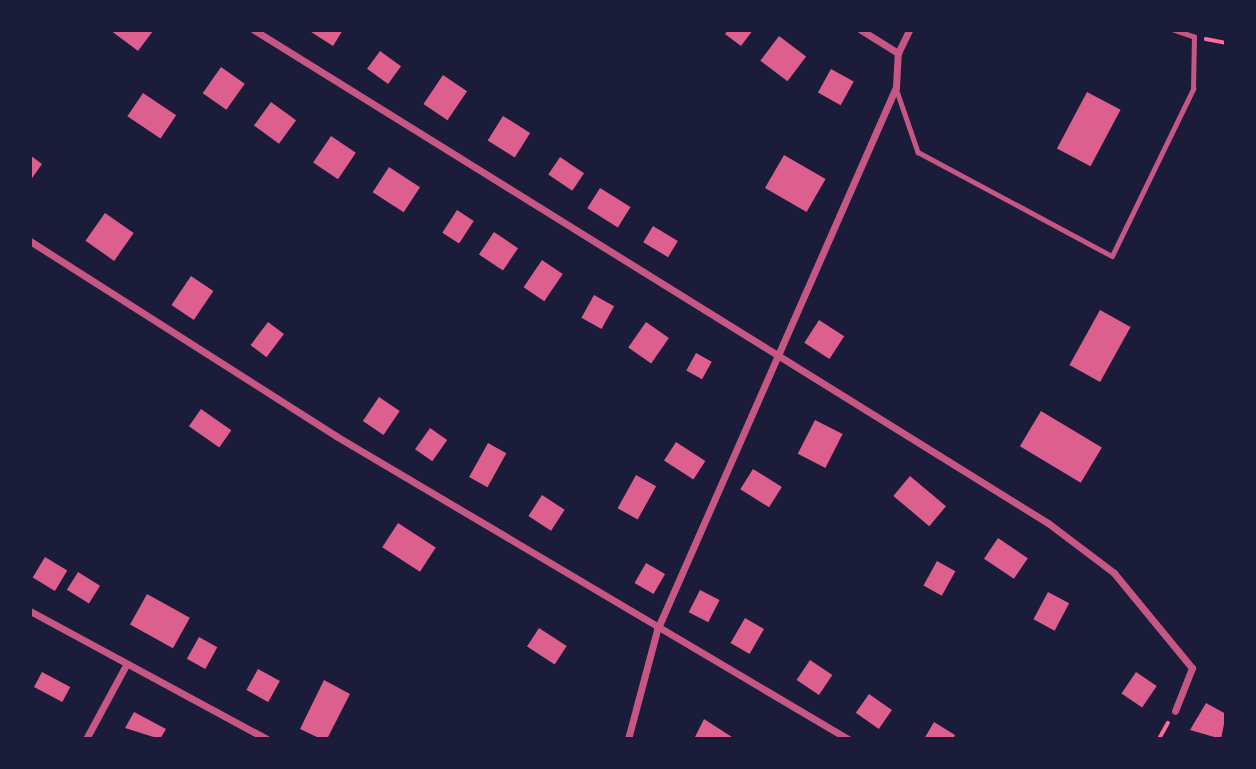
<!DOCTYPE html>
<style>
body{margin:0}
#map{position:relative;width:1256px;height:769px;overflow:hidden;background:#1b1b3a;font-family:"Exo 2",sans-serif}
div>[style]{position:absolute}
.building>*{inset:0;background:#dd5f8e;transform-origin:0 0}
.path>*{height:3.5px;margin:-1.75px;padding:0 1.75px;transform-origin:1.75px;border-radius:1.75px;background:#ff6b9d}
.service>*{height:4.5px;margin:-2.25px;padding:0 2.25px;transform-origin:2.25px;border-radius:2.25px;background:#c65784}
.minor>*{height:7px;margin:-3.5px;padding:0 3.5px;transform-origin:3.5px;border-radius:3.5px;background:#c65784}
span{translate:-50% -50%;white-space:nowrap;text-align:center;line-height:1.15;-webkit-text-stroke:6px #1b1b3a;paint-order:stroke}
.frame{position:absolute;inset:0;border:32px solid #1b1b3a;pointer-events:none}
</style>
<div id="map">
<div class="building">
<div style="clip-path:polygon(110px 30px,152px 30px,153px 31px,138px 51px)"></div>
<div style="clip-path:polygon(308px 30px,343px 30px,333px 46px)"></div>
<div style="clip-path:polygon(728px 30px,753px 30px,741px 46px,725px 34px)"></div>
<div style="left:779px;top:36px;width:34px;height:31px;rotate:37deg"></div>
<div style="left:380px;top:51px;width:26px;height:22px;rotate:36deg"></div>
<div style="left:221px;top:67px;width:29px;height:32px;rotate:35deg"></div>
<div style="left:831px;top:69px;width:26px;height:27px;rotate:29deg"></div>
<div style="left:443px;top:75px;width:29px;height:35px;rotate:34deg"></div>
<div style="left:1087px;top:92px;width:38px;height:64px;rotate:28deg"></div>
<div style="left:143px;top:93px;width:40px;height:28px;rotate:34deg"></div>
<div style="left:271px;top:102px;width:31px;height:29px;rotate:36deg"></div>
<div style="left:503px;top:116px;width:32px;height:29px;rotate:32deg"></div>
<div style="left:331px;top:136px;width:30px;height:32px;rotate:34deg"></div>
<div style="clip-path:polygon(30px 155px,42px 164px,30px 181px)"></div>
<div style="left:784px;top:155px;width:48px;height:38px;rotate:30deg"></div>
<div style="left:560px;top:157px;width:29px;height:21px;rotate:34deg"></div>
<div style="left:389px;top:167px;width:37px;height:30px;rotate:33deg"></div>
<div style="left:600px;top:188px;width:36px;height:24px;rotate:32deg"></div>
<div style="left:457px;top:210px;width:20px;height:27px;rotate:33deg"></div>
<div style="left:105px;top:213px;width:35px;height:34px;rotate:35deg"></div>
<div style="left:653px;top:226px;width:29px;height:19px;rotate:31deg"></div>
<div style="left:494px;top:232px;width:29px;height:27px;rotate:34deg"></div>
<div style="left:542px;top:260px;width:25px;height:33px;rotate:34deg"></div>
<div style="left:191px;top:276px;width:27px;height:35px;rotate:34deg"></div>
<div style="left:594px;top:295px;width:23px;height:26px;rotate:29deg"></div>
<div style="left:1100px;top:310px;width:35px;height:63px;rotate:29deg"></div>
<div style="left:819px;top:320px;width:30px;height:27px;rotate:33deg"></div>
<div style="left:268px;top:322px;width:20px;height:29px;rotate:37deg"></div>
<div style="left:646px;top:322px;width:28px;height:31px;rotate:35deg"></div>
<div style="left:696px;top:353px;width:18px;height:20px;rotate:29deg"></div>
<div style="left:379px;top:397px;width:25px;height:29px;rotate:34deg"></div>
<div style="left:201px;top:409px;width:37px;height:21px;rotate:35deg"></div>
<div style="left:1041px;top:411px;width:71px;height:41px;rotate:31deg"></div>
<div style="left:815px;top:420px;width:31px;height:38px;rotate:27deg"></div>
<div style="left:430px;top:428px;width:21px;height:26px;rotate:35deg"></div>
<div style="left:676px;top:442px;width:35px;height:22px;rotate:33deg"></div>
<div style="left:488px;top:443px;width:21px;height:39px;rotate:29deg"></div>
<div style="left:753px;top:469px;width:34px;height:24px;rotate:32deg"></div>
<div style="left:636px;top:475px;width:23px;height:38px;rotate:29deg"></div>
<div style="left:910px;top:476px;width:47px;height:26px;rotate:40deg"></div>
<div style="left:542px;top:495px;width:27px;height:25px;rotate:33deg"></div>
<div style="left:398px;top:523px;width:45px;height:29px;rotate:33deg"></div>
<div style="left:998px;top:538px;width:36px;height:25px;rotate:34deg"></div>
<div style="left:45px;top:557px;width:26px;height:24px;rotate:31deg"></div>
<div style="left:937px;top:561px;width:21px;height:28px;rotate:29deg"></div>
<div style="left:646px;top:563px;width:22px;height:23px;rotate:30deg"></div>
<div style="left:78px;top:572px;width:26px;height:21px;rotate:32deg"></div>
<div style="left:700px;top:590px;width:22px;height:25px;rotate:27deg"></div>
<div style="left:1048px;top:592px;width:24px;height:31px;rotate:28deg"></div>
<div style="left:147px;top:594px;width:49px;height:35px;rotate:29deg"></div>
<div style="left:745px;top:618px;width:22px;height:29px;rotate:30deg"></div>
<div style="left:539px;top:628px;width:33px;height:22px;rotate:33deg"></div>
<div style="left:199px;top:637px;width:21px;height:25px;rotate:29deg"></div>
<div style="left:810px;top:660px;width:27px;height:24px;rotate:34deg"></div>
<div style="left:258px;top:669px;width:25px;height:24px;rotate:29deg"></div>
<div style="left:42px;top:672px;width:32px;height:17px;rotate:28deg"></div>
<div style="left:1136px;top:672px;width:25px;height:26px;rotate:34deg"></div>
<div style="clip-path:polygon(324px 680px,350px 694px,327px 739px,321px 739px,300px 729px)"></div>
<div style="left:869px;top:694px;width:28px;height:23px;rotate:35deg"></div>
<div style="clip-path:polygon(1206px 703px,1226px 714px,1221px 739px,1190px 730px)"></div>
<div style="clip-path:polygon(134px 712px,166px 729px,160px 739px,125px 728px)"></div>
<div style="clip-path:polygon(704px 719px,735px 739px,694px 739px)"></div>
<div style="clip-path:polygon(934px 722px,955px 735px,953px 739px,924px 739px)"></div>
</div>
<div class="path">
<div style="left:1206px;top:39px;width:20px;rotate:11deg"></div>
<div style="left:1159px;top:739px;width:18px;rotate:-61deg"></div>
</div>
<div class="service">
<div style="left:896px;top:88px;width:68px;rotate:71deg"></div>
<div style="left:918px;top:152px;width:220px;rotate:28.2deg"></div>
<div style="left:1112px;top:256px;width:186px;rotate:-64.1deg"></div>
<div style="left:1193px;top:89px;width:52px;rotate:-88.9deg"></div>
<div style="left:1194px;top:37px;width:21px;rotate:-161deg"></div>
</div>
<div class="minor">
<div style="left:254px;top:30px;width:935px;rotate:31.84deg"></div>
<div style="left:1048px;top:523px;width:83px;rotate:37.1deg"></div>
<div style="left:1114px;top:573px;width:123px;rotate:50.6deg"></div>
<div style="left:1192px;top:668px;width:46px;rotate:111.6deg"></div>
<div style="left:861px;top:30px;width:44px;rotate:31.9deg"></div>
<div style="left:30px;top:241px;width:363px;rotate:32.5deg"></div>
<div style="left:336px;top:436px;width:595px;rotate:30.62deg"></div>
<div style="left:30px;top:611px;width:269px;rotate:28.4deg"></div>
<div style="left:86px;top:739px;width:82px;rotate:-61.6deg"></div>
<div style="left:628px;top:739px;width:113px;rotate:-75.1deg"></div>
<div style="left:657px;top:630px;width:593px;rotate:-66.24deg"></div>
<div style="left:896px;top:87px;width:34px;rotate:-87deg"></div>
<div style="left:898px;top:53px;width:25px;rotate:-64deg"></div>
</div>
<div class="frame"></div>
</div>
